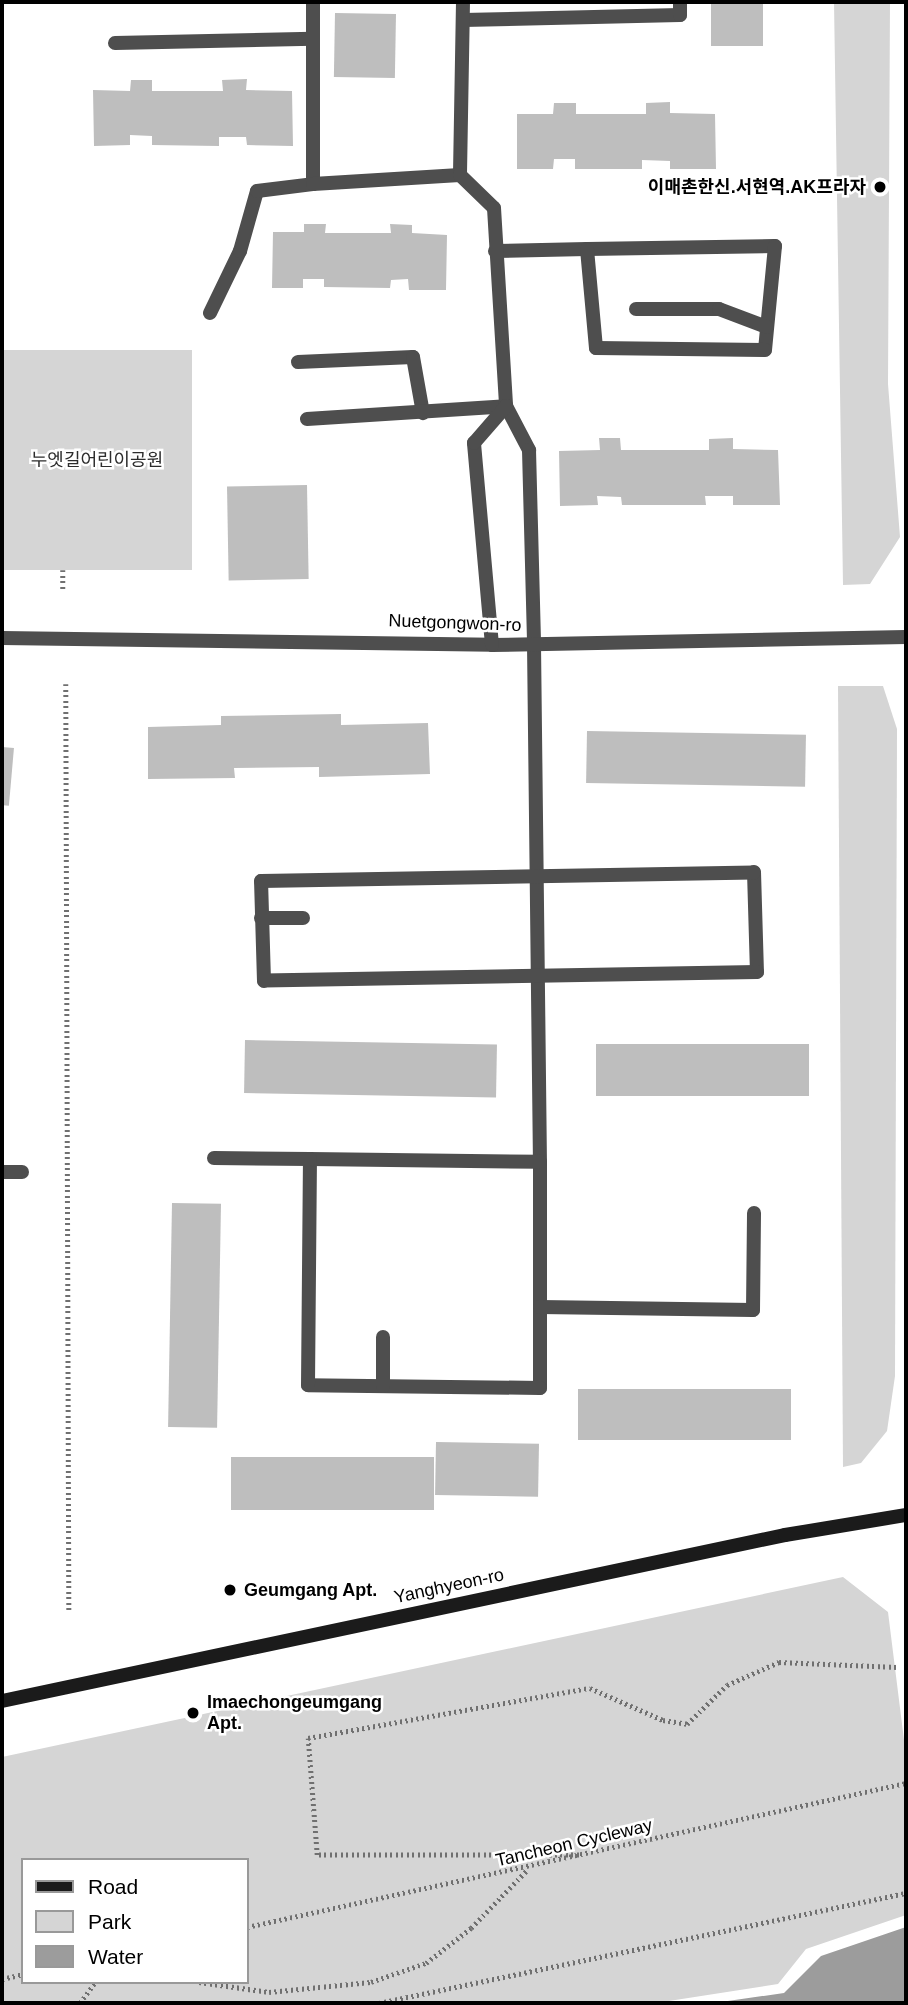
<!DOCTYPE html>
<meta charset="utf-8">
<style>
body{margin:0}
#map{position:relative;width:908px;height:2005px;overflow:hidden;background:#fff;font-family:Arial,"Noto Sans KR",sans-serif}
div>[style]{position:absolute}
.green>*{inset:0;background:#d5d5d5;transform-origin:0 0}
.water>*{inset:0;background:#9c9c9c}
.building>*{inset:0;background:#bebebe;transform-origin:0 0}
.path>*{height:4.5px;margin-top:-2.25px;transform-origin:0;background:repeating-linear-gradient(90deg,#707070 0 2px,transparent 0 5.5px)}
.service>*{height:14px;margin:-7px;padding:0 7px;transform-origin:7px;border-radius:7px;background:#4e4e4e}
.minor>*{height:14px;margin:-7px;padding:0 7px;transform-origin:7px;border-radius:7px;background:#4e4e4e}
.secondary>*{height:14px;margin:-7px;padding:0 7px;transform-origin:7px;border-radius:7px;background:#1b1b1b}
.dots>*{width:19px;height:19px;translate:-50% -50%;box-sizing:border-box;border:4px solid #fff;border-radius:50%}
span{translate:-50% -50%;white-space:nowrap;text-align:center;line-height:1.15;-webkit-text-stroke:5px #fff;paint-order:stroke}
.poi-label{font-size:18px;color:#000;font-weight:700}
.right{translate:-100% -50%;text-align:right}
.left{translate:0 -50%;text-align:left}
.park-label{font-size:18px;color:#2c2c2c}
.street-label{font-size:18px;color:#000}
.frame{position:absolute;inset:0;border:4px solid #000;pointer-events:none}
.legend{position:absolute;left:21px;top:1858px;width:228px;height:126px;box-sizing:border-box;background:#fff;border:2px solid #999;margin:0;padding:9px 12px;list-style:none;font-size:21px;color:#000}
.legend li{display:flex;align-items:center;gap:14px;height:35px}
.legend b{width:35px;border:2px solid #999}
</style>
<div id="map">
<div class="green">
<div style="clip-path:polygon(834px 2px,890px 2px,888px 384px,900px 537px,870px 584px,843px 585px)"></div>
<div style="left:2px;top:350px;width:190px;height:220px"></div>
<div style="clip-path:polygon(838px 686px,883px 686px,897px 729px,895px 1376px,887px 1431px,861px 1463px,843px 1467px)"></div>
<div style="clip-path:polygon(evenodd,843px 1577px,888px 1612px,906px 1756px,906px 1915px,806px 1949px,778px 1984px,656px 2003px,2px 2003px,2px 1757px,843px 1577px,23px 1860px,247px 1860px,247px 1982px,23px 1982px,23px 1860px)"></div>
</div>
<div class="water">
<div style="clip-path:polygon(906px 1927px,906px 2003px,714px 2003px,784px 1993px,821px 1956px)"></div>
</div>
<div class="building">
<div style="left:711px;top:2px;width:52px;height:44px"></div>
<div style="left:335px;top:13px;width:61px;height:64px;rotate:1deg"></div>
<div style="clip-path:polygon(247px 79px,246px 90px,292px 91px,293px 146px,247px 145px,246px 137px,219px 137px,219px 146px,152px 145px,152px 136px,130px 135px,130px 145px,94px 146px,93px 90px,130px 91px,131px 80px,152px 80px,152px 91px,223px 91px,222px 80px)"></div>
<div style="clip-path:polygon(670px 102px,670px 113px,715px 114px,716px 169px,670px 169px,670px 161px,642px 160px,642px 169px,575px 169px,575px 159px,554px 159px,553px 169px,517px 169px,517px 114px,553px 114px,554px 103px,576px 103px,576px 114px,646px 114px,646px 103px)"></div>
<div style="clip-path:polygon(304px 224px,326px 224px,325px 233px,391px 233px,390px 224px,412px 225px,412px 233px,447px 235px,446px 290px,409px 290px,408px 279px,391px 280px,390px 288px,324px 287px,324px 279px,303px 279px,303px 288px,272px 288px,273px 232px,304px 232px)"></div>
<div style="clip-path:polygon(599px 438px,620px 438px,621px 450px,709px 450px,709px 439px,733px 438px,733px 449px,778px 450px,780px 505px,733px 505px,733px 496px,705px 496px,706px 505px,622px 505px,621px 497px,597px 496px,598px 505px,560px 506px,559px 451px,600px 450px)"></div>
<div style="left:307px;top:485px;width:94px;height:80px;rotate:89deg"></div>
<div style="clip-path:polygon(341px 714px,341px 725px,428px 723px,430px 774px,319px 777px,319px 767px,234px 768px,235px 778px,148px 779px,148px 727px,221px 725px,221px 716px)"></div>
<div style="left:587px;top:731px;width:219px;height:52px;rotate:1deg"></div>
<div style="left:2px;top:747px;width:12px;height:58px;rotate:5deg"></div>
<div style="left:245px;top:1040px;width:252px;height:53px;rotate:1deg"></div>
<div style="left:596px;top:1044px;width:213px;height:52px"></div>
<div style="left:172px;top:1203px;width:49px;height:224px;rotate:1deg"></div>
<div style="left:578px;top:1389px;width:213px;height:51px"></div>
<div style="left:436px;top:1442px;width:103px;height:53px;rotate:1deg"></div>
<div style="left:434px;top:1457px;width:53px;height:203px;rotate:90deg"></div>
</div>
<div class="path">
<div style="left:63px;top:570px;width:20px;rotate:90deg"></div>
<div style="left:66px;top:684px;width:926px;rotate:89.81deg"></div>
<div style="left:579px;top:1855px;width:262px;rotate:180deg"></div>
<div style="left:317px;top:1855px;width:117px;rotate:-94.4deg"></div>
<div style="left:308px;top:1738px;width:286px;rotate:-10.1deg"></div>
<div style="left:590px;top:1688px;width:80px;rotate:23.7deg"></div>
<div style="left:663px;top:1720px;width:24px;rotate:9deg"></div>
<div style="left:687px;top:1724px;width:56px;rotate:-44.3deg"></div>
<div style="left:727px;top:1685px;width:57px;rotate:-23.9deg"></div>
<div style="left:779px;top:1662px;width:118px;rotate:2.4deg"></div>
<div style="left:247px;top:1927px;width:675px;rotate:-12.33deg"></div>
<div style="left:2px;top:1979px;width:22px;rotate:-13deg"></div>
<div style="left:199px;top:1982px;width:71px;rotate:8.1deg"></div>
<div style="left:269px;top:1992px;width:102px;rotate:-5.6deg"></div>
<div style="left:371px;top:1982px;width:58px;rotate:-19.1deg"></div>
<div style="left:426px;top:1963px;width:57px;rotate:-37.9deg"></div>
<div style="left:471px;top:1928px;width:82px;rotate:-46deg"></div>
<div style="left:80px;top:2003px;width:26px;rotate:-54deg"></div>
<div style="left:379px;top:2003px;width:538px;rotate:-11.79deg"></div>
</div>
<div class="service">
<div style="left:463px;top:20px;width:217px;rotate:-1.3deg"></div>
<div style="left:680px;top:15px;width:13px;rotate:-90deg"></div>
<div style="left:115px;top:43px;width:198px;rotate:-1.2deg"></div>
<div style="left:495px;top:251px;width:92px;rotate:-1.2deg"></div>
<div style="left:587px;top:249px;width:188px;rotate:-0.9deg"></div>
<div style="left:775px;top:246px;width:104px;rotate:95.5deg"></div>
<div style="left:765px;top:350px;width:169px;rotate:-179.3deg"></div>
<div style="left:596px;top:348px;width:99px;rotate:-95.2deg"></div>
<div style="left:636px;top:309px;width:83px"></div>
<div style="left:719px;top:309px;width:51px;rotate:20.6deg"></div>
<div style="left:210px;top:313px;width:69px;rotate:-64.2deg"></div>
<div style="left:240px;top:251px;width:62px;rotate:-74.2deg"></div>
<div style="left:257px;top:191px;width:56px;rotate:-7.1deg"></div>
<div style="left:298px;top:362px;width:115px;rotate:-2.5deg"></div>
<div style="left:413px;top:357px;width:57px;rotate:79.9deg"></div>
<div style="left:307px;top:419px;width:199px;rotate:-3.7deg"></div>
<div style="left:534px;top:644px;width:518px;rotate:89.34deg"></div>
<div style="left:540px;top:1162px;width:226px;rotate:90deg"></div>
<div style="left:540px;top:1388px;width:232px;rotate:-179.3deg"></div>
<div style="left:308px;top:1385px;width:226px;rotate:-89.5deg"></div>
<div style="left:310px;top:1159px;width:230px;rotate:0.7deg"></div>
<div style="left:754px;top:872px;width:100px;rotate:88.3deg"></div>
<div style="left:757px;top:972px;width:493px;rotate:179deg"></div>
<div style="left:264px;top:981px;width:100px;rotate:-91.7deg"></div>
<div style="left:261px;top:881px;width:493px;rotate:-1deg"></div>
<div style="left:261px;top:918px;width:42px"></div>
<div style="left:214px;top:1158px;width:96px;rotate:0.6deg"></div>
<div style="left:2px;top:1172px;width:20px"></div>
<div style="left:540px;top:1307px;width:213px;rotate:0.8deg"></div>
<div style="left:753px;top:1310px;width:97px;rotate:-89.4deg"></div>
<div style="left:383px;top:1386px;width:49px;rotate:-90deg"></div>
</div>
<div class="minor">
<div style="left:313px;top:2px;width:182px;rotate:90deg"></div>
<div style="left:313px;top:184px;width:147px;rotate:-3.5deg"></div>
<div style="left:463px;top:2px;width:173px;rotate:91deg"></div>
<div style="left:460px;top:175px;width:47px;rotate:44.1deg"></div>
<div style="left:494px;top:208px;width:198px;rotate:86.5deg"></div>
<div style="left:506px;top:406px;width:50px;rotate:62.4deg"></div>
<div style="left:529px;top:450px;width:194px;rotate:88.5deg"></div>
<div style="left:2px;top:638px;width:490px;rotate:0.8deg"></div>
<div style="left:492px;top:645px;width:414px;rotate:-1.1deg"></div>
<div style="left:492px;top:645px;width:203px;rotate:-95.1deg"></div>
<div style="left:474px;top:443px;width:49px;rotate:-49.1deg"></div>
</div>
<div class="secondary">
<div style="left:2px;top:1701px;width:800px;rotate:-11.97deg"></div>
<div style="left:785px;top:1535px;width:123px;rotate:-9.4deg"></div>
</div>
<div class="dots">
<div style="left:880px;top:187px;background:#000"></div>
<div style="left:230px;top:1590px;background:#000"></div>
<div style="left:193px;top:1713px;background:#000"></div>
</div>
<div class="poi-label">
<span class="right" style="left:866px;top:187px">이매촌한신.서현역.AK프라자</span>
<span class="left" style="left:244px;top:1590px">Geumgang Apt.</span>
<span class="left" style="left:207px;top:1713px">Imaechongeumgang<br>Apt.</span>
</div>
<div class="park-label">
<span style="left:97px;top:460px">누엣길어린이공원</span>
</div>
<div class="street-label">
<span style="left:455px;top:623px;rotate:2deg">Nuetgongwon-ro</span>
<span style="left:449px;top:1586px;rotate:-12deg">Yanghyeon-ro</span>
<span style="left:574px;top:1843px;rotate:-13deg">Tancheon Cycleway</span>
</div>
<div class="frame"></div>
<ul class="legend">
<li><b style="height:9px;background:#1b1b1b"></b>Road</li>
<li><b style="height:19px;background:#d5d5d5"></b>Park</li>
<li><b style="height:19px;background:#9c9c9c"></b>Water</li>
</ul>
</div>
